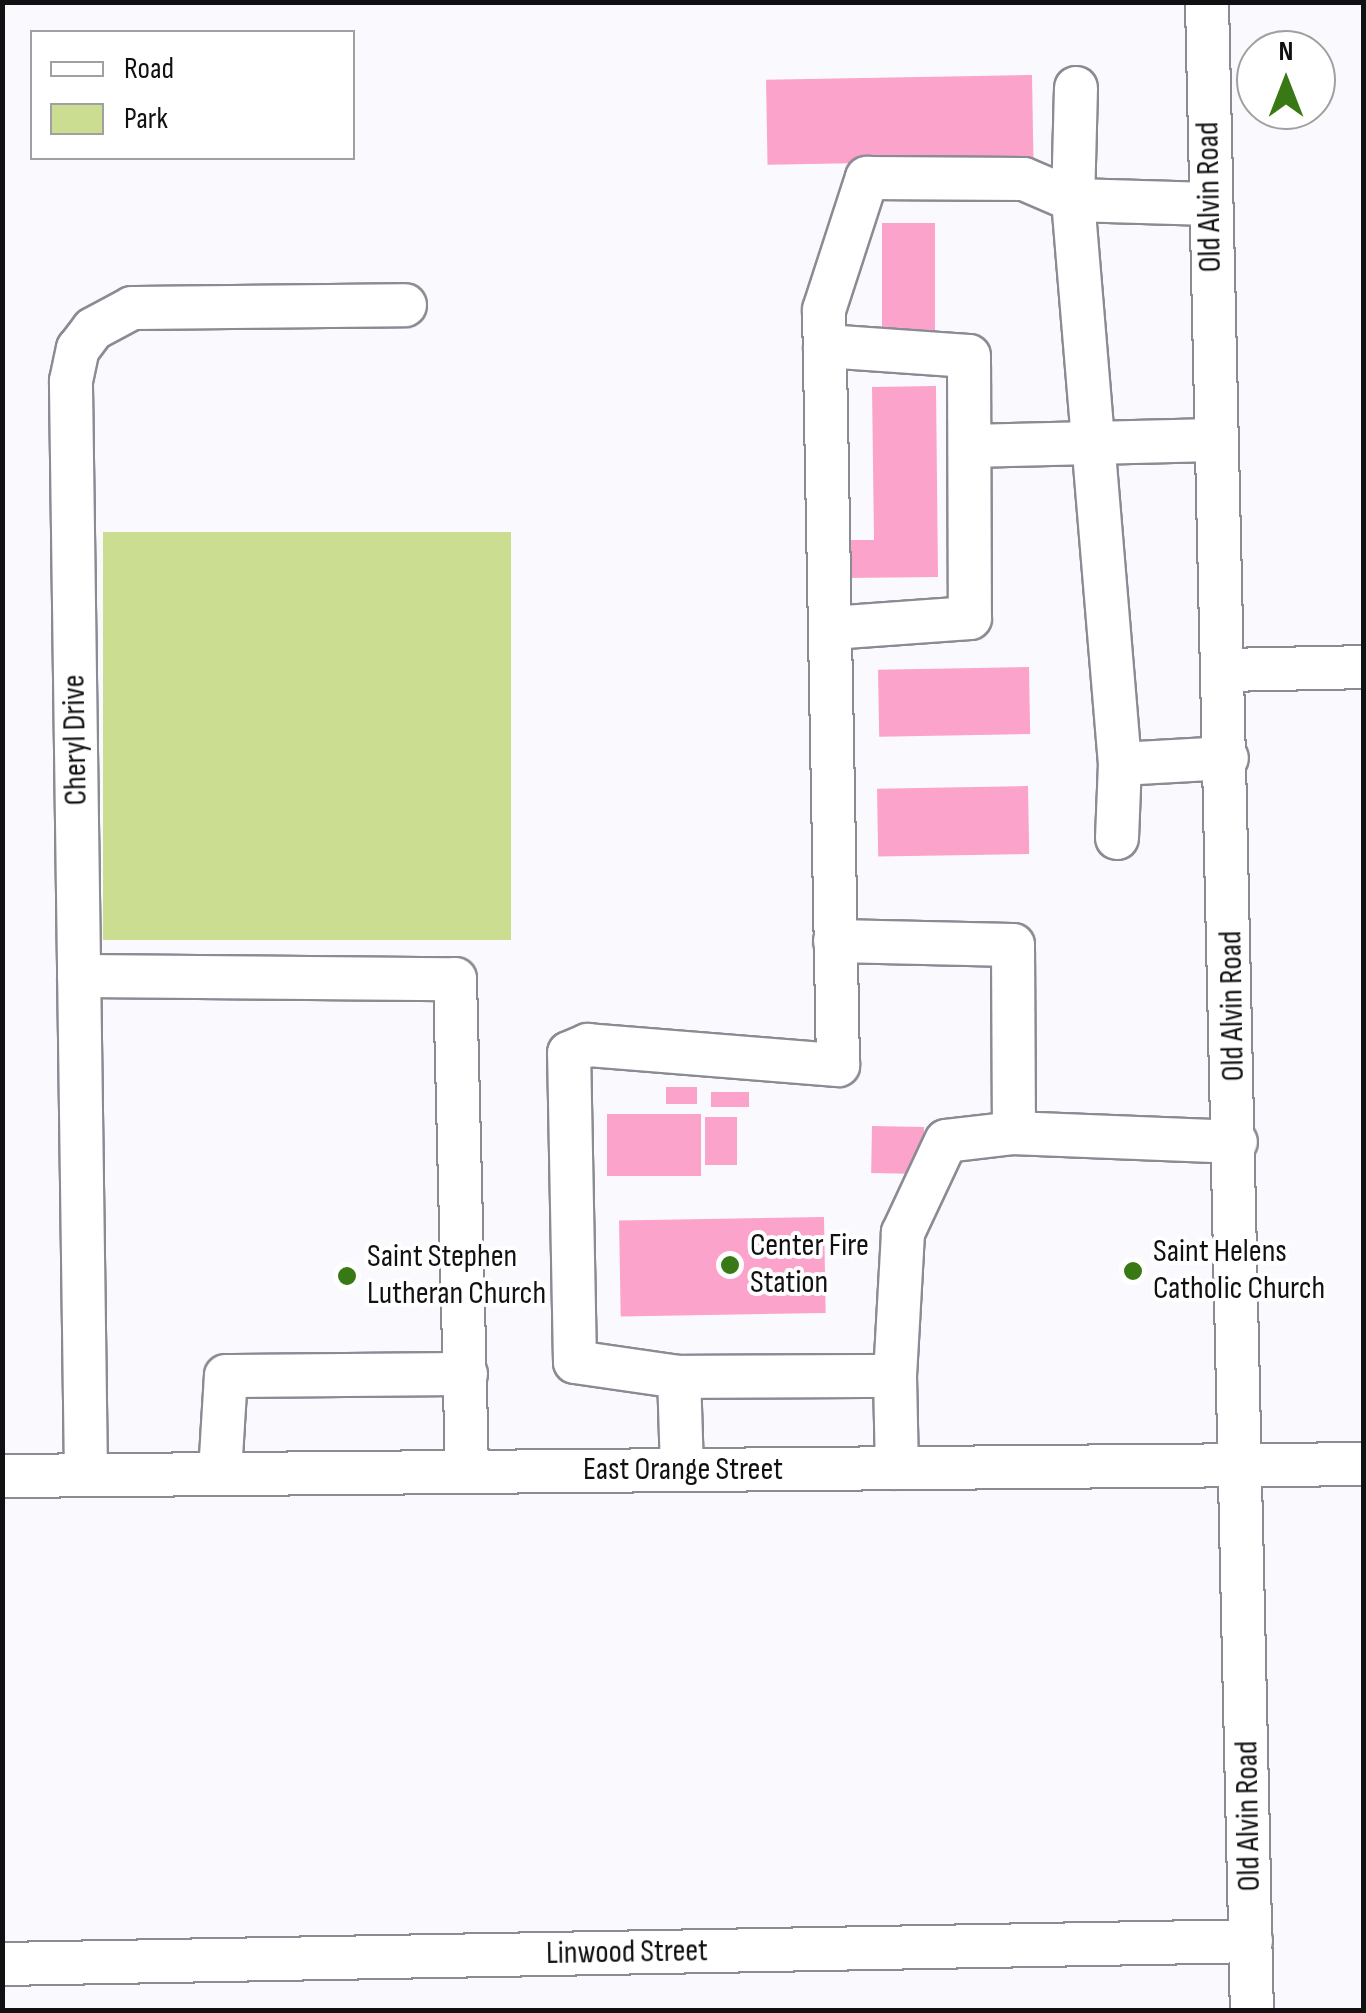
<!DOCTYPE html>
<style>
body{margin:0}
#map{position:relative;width:1366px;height:2013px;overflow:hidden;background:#fafafe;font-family:"Sofia Sans Condensed",sans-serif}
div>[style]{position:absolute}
.green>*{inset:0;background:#cadd91;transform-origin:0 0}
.building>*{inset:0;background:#fba3ca;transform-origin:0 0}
.roads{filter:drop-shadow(2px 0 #8a8b93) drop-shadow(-2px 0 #8a8b93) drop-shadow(0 2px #8a8b93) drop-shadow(0 -2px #8a8b93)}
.minor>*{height:42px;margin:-21px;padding:0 21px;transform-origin:21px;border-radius:21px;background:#fff}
.dots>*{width:28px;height:28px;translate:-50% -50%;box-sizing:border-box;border:5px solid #fff;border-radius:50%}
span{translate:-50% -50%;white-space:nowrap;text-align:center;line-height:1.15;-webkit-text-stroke:8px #fff;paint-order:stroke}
.street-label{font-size:32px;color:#111114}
.poi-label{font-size:32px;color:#111114}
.left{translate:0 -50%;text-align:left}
.frame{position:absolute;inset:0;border:5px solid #111114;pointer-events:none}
.legend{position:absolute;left:30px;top:30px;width:325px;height:130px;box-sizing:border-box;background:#fff;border:2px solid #a0a0a1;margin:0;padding:12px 18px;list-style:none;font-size:30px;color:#111114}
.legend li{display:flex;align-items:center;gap:20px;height:50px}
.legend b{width:50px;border:2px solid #a0a0a1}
.north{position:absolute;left:1236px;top:30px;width:100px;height:100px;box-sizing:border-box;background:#fff;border:2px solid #a0a0a1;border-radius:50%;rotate:0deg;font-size:28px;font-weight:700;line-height:40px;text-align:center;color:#111114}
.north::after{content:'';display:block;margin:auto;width:35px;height:45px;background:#387815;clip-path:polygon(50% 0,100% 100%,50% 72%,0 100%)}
</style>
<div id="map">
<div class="green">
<div style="left:511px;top:532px;width:408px;height:408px;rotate:90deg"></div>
</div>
<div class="building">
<div style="left:1032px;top:75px;width:85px;height:266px;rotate:89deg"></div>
<div style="left:882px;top:223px;width:53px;height:108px"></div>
<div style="clip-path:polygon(936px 386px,938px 577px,847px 578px,846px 540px,874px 540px,872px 387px)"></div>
<div style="left:1029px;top:667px;width:67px;height:151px;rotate:89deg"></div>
<div style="left:1028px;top:786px;width:68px;height:151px;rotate:89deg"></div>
<div style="left:666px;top:1087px;width:31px;height:17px"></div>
<div style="left:711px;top:1092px;width:38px;height:15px"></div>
<div style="left:607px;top:1114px;width:94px;height:62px"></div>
<div style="left:705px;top:1117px;width:32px;height:48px"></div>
<div style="left:872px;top:1126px;width:52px;height:47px;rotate:1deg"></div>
<div style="left:824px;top:1217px;width:96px;height:205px;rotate:89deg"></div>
</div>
<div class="roads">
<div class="minor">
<div style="left:1207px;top:2px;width:2009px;rotate:88.72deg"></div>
<div style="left:1076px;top:88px;width:112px;rotate:91.5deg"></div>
<div style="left:1073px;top:200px;width:566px;rotate:85.24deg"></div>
<div style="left:1120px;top:764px;width:107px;rotate:-3.2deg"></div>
<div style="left:825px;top:346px;width:144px;rotate:4deg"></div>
<div style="left:969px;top:356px;width:262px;rotate:89.8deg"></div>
<div style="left:970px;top:618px;width:139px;rotate:175.9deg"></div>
<div style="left:970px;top:446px;width:244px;rotate:-1.4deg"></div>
<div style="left:1225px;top:670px;width:139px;rotate:-1.2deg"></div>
<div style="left:1117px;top:838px;width:74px;rotate:-87.7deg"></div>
<div style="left:835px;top:941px;width:178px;rotate:1.3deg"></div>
<div style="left:1013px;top:945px;width:188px;rotate:89.7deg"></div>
<div style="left:1014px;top:1133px;width:68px;rotate:173.3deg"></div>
<div style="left:946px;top:1141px;width:102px;rotate:115.1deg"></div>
<div style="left:903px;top:1233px;width:143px;rotate:93.2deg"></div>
<div style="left:79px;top:976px;width:376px;rotate:0.5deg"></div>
<div style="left:455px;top:979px;width:492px;rotate:88.6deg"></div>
<div style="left:1014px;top:1133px;width:222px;rotate:2.3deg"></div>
<div style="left:679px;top:1377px;width:105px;rotate:-171.8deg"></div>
<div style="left:575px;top:1362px;width:309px;rotate:-91.1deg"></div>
<div style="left:569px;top:1053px;width:21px;rotate:-23deg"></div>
<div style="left:588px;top:1045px;width:251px;rotate:4.6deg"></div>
<div style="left:838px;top:1065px;width:755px;rotate:-91.06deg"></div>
<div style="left:824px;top:310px;width:139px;rotate:-72deg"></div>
<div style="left:867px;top:178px;width:157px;rotate:0.4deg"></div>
<div style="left:1024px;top:179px;width:53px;rotate:23.2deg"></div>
<div style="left:1073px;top:200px;width:137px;rotate:1.7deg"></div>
<div style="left:682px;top:1470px;width:93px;rotate:-91.8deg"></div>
<div style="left:679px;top:1377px;width:216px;rotate:-0.3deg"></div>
<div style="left:895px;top:1376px;width:92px;rotate:88.8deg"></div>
<div style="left:220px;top:1473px;width:97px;rotate:-86.5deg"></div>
<div style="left:226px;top:1376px;width:240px;rotate:-0.5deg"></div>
<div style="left:86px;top:1474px;width:1093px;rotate:-90.79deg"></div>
<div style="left:71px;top:381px;width:33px;rotate:-78deg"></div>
<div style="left:78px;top:349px;width:25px;rotate:-53deg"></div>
<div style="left:93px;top:329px;width:44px;rotate:-28.3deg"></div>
<div style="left:132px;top:308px;width:273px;rotate:-0.6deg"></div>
<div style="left:2px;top:1476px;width:1362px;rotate:-0.5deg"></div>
<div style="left:2px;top:1964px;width:1249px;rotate:-1.05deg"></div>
</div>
</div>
<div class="dots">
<div style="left:730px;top:1265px;background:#387815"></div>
<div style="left:1133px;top:1271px;background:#387815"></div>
<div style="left:347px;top:1276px;background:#387815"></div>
</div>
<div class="street-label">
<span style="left:1210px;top:197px;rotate:-91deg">Old Alvin Road</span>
<span style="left:76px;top:740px;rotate:-91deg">Cheryl Drive</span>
<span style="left:1233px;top:1006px;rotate:-91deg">Old Alvin Road</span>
<span style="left:683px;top:1470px">East Orange Street</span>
<span style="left:1249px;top:1816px;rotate:-91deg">Old Alvin Road</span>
<span style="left:627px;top:1953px;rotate:-1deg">Linwood Street</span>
</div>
<div class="poi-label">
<span class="left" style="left:750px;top:1265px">Center Fire<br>Station</span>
<span class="left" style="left:1153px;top:1271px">Saint Helens<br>Catholic Church</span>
<span class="left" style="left:367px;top:1276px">Saint Stephen<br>Lutheran Church</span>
</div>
<div class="frame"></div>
<ul class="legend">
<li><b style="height:12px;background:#fff"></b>Road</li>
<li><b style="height:28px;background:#cadd91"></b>Park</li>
</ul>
<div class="north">N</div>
</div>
